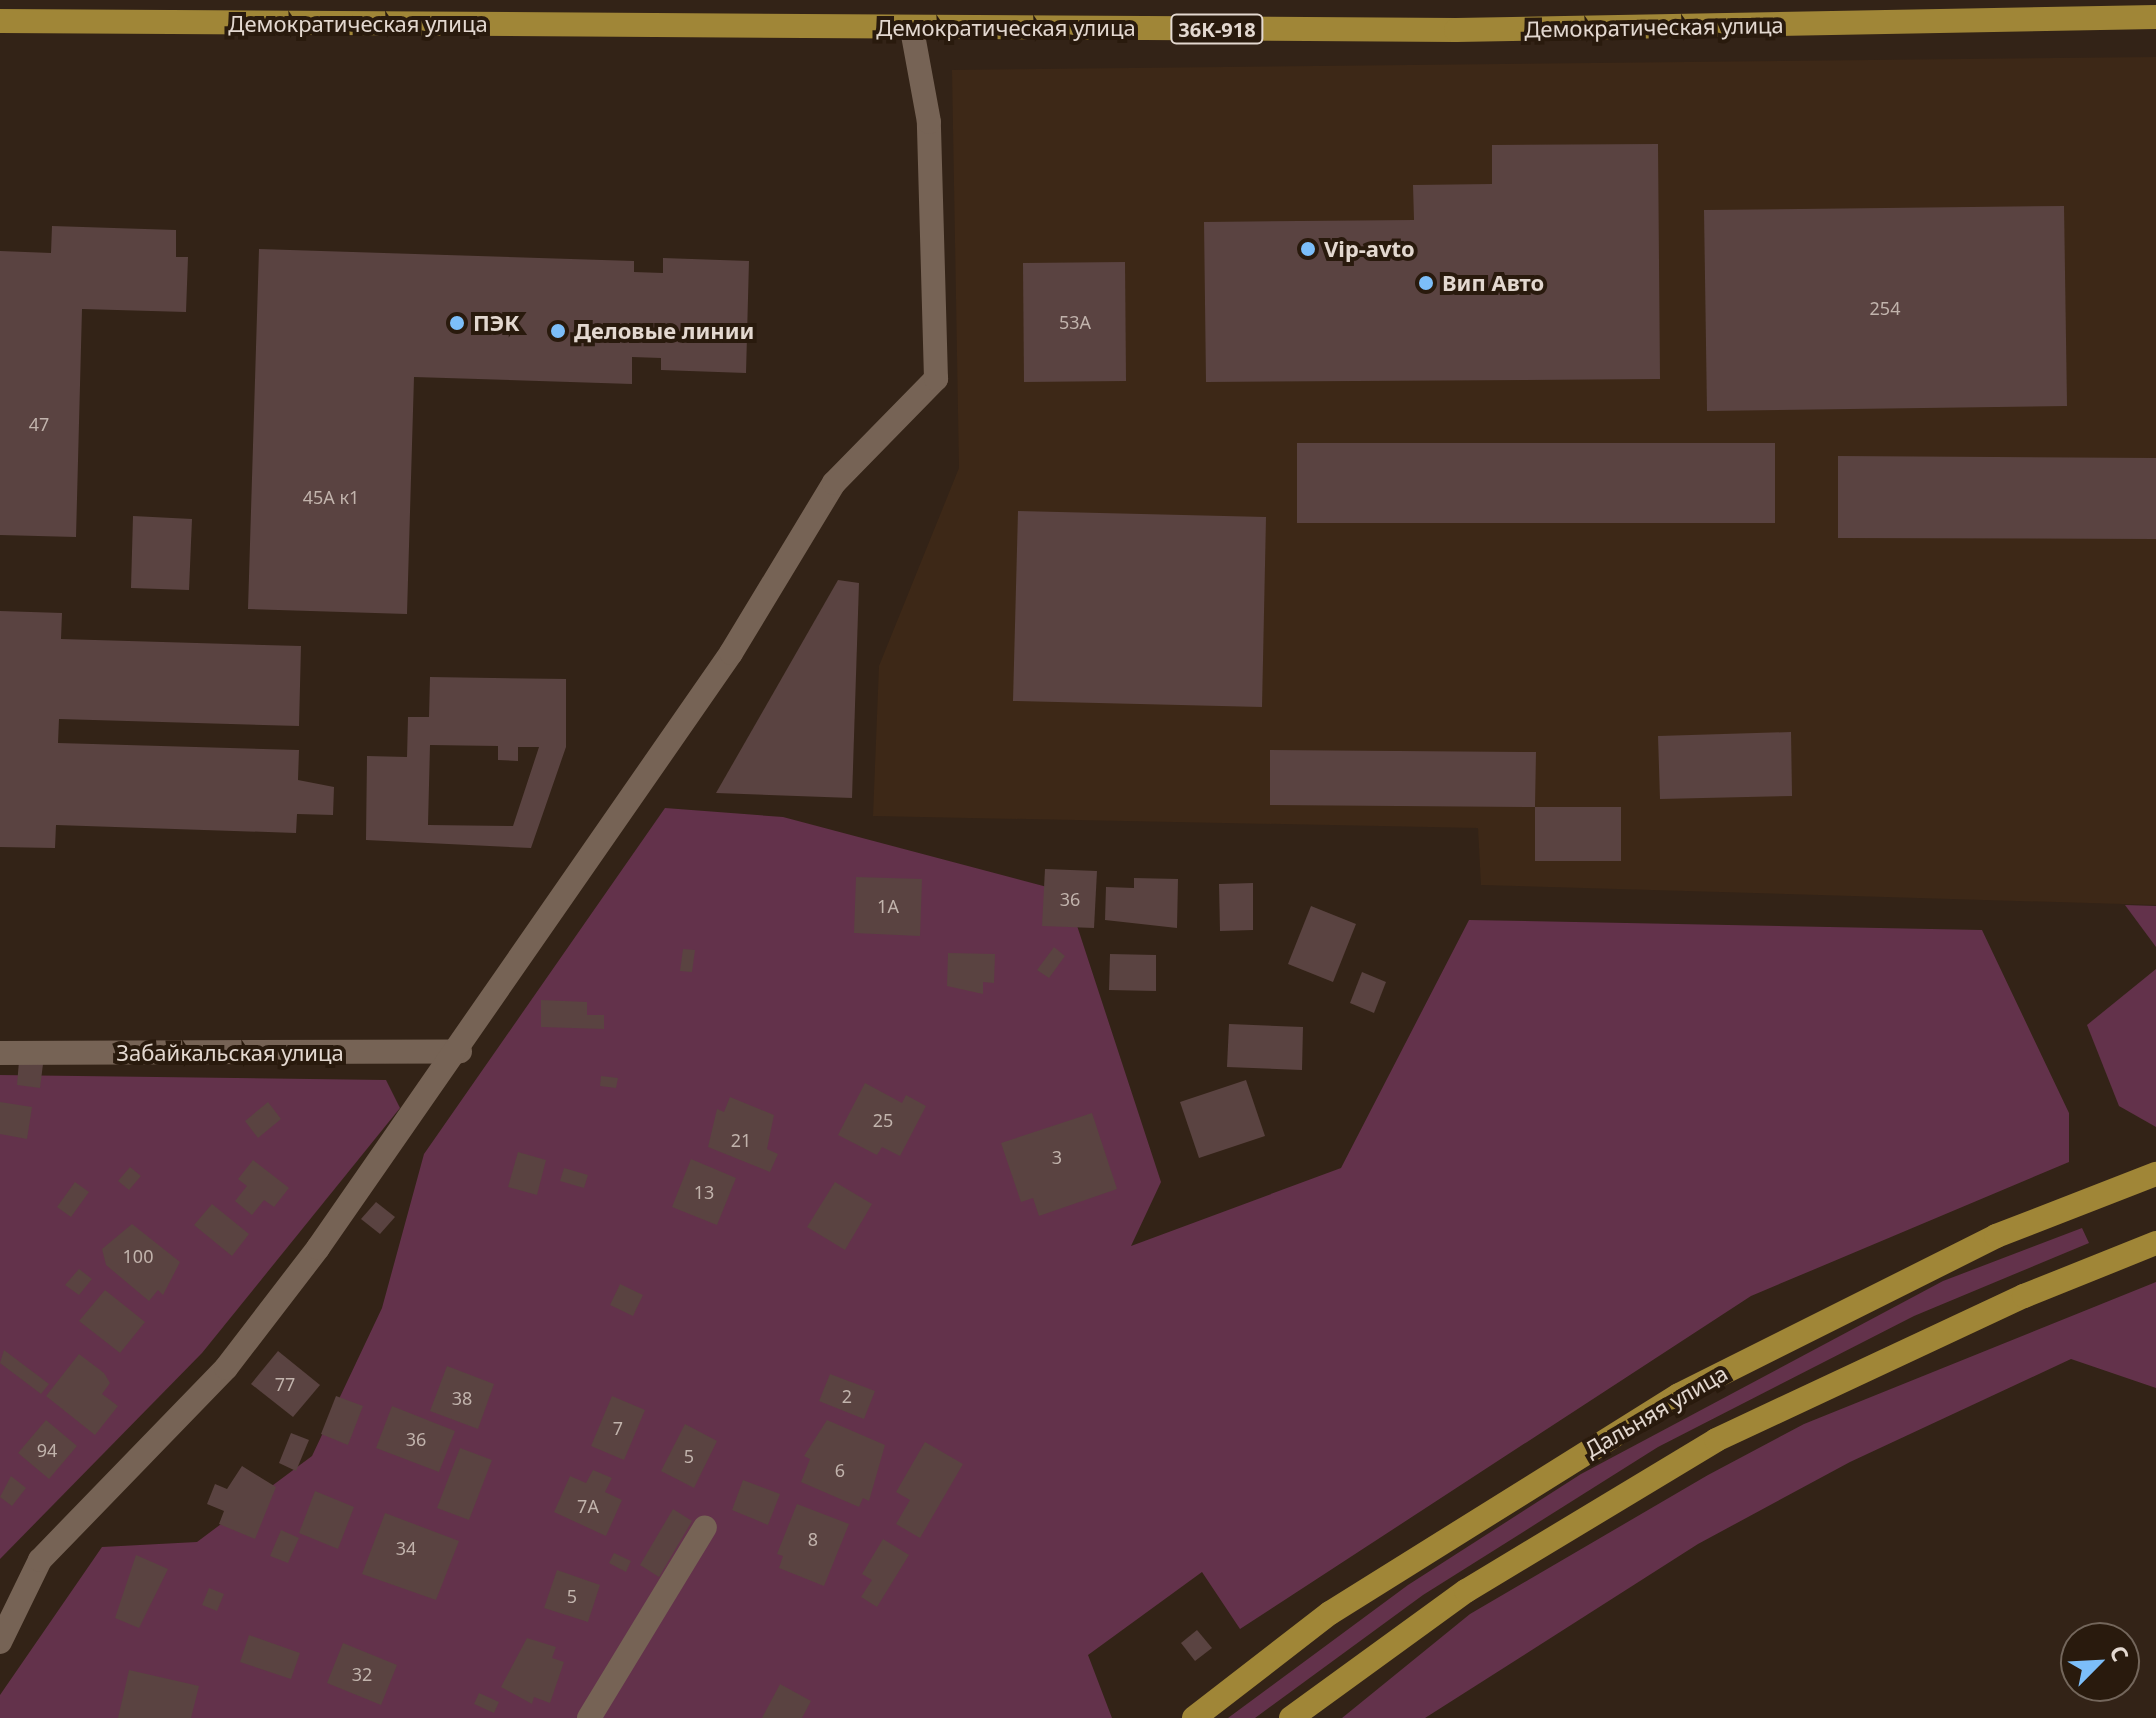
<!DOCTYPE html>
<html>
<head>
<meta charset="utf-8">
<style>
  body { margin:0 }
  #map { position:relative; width:2156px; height:1718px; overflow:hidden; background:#332317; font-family:"Noto Sans",sans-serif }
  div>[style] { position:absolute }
  .built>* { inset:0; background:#3d2817 }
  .green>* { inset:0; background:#63324b }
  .building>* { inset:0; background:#5a4341 }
  .minor>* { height:24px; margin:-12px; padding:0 12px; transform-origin:12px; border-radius:12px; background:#766355 }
  .major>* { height:24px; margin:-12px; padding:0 12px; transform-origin:12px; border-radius:12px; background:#a08637 }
  .dots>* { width:22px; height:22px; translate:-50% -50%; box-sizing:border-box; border:4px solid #291a0d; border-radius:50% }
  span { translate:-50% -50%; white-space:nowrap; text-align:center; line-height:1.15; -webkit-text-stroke:8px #291a0d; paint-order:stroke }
  .number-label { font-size:18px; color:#c1b3ac }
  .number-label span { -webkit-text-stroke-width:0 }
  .shield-label span { padding:2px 6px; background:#291a0d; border:2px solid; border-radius:6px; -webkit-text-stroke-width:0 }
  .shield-label { font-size:20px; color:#e3d8d0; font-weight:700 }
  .street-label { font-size:22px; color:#e3d8d0 }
  .poi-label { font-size:22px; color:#e3d8d0; font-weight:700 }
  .left { translate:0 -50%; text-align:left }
  .north { position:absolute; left:2060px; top:1622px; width:80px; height:80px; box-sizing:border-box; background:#291a0d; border:2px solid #73665b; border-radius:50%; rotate:66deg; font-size:22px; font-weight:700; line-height:32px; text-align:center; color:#e3d8d0 }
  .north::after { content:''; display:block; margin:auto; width:28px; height:36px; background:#7cbef9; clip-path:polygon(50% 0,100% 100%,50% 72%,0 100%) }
</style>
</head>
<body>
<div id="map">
  <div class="built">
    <i style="clip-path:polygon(2156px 57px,2156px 905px,1481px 885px,1478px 828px,873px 816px,879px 666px,959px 468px,952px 70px)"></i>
  </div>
  <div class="green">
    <i style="clip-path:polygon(665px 808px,783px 817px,1066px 892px,1161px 1182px,1131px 1246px,1341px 1168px,1469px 920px,1982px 930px,2069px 1113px,2069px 1162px,1751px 1296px,1240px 1629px,1202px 1572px,1088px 1655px,1112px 1718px,0 1718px,0 1695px,102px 1547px,197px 1542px,312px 1456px,382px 1308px,424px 1154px)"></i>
    <i style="clip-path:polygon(2125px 905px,2156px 906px,2156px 947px)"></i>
    <i style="clip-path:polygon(2156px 969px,2156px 1127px,2119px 1106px,2087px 1025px)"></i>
    <i style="clip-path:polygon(0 1075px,386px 1080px,400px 1108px,202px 1353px,0 1559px)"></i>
    <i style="clip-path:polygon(2082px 1228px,2089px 1243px,1914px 1316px,1658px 1447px,1423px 1595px,1255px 1718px,1228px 1718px,1408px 1585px,1581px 1474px,1943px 1281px)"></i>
    <i style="clip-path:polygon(2156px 1282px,2156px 1388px,2071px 1359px,1850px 1462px,1698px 1544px,1425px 1718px,1342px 1718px,1470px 1614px,1708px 1475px,1804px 1424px)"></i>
  </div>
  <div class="building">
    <i style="clip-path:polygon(1658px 144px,1660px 379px,1206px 382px,1204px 222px,1414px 220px,1413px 185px,1492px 184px,1492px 145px)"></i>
    <i style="clip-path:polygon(2064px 206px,2067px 406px,1707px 411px,1704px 210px)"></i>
    <i style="clip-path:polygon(52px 226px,176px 230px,176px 257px,188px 257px,186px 312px,82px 309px,76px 537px,0 535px,0 251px,51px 253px)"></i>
    <i style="clip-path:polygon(259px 249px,634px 261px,634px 272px,663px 273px,663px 258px,749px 261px,746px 373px,661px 370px,661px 358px,632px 357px,632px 384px,414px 377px,407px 614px,248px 609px)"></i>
    <i style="clip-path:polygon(1125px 262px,1126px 381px,1024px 382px,1023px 263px)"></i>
    <i style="clip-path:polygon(1297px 443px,1775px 443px,1775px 523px,1297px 523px)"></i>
    <i style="clip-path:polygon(1838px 456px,2156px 458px,2156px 539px,1838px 538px)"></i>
    <i style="clip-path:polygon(1018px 511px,1266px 517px,1262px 707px,1013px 701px)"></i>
    <i style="clip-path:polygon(133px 516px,192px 519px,189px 590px,131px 588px)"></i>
    <i style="clip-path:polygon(838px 580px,859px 583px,852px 798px,716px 793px)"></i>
    <i style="clip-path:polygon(0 611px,62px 613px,61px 639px,301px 646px,299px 726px,59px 719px,58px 743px,299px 750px,298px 780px,334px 787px,333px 815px,297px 814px,296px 833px,56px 825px,55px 848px,0 847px)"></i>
    <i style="clip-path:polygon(evenodd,430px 677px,566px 679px,566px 747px,531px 848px,366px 840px,367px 756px,407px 757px,408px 717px,429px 717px,430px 677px,430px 745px,498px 746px,498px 760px,518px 761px,518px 747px,539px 747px,513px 826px,428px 825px,430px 745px)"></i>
    <i style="clip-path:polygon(1791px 732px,1792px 796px,1660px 799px,1658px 736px)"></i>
    <i style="clip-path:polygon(1270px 750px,1536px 752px,1535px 807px,1621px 807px,1621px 861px,1535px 861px,1535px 807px,1270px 805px)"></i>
    <i style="clip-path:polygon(1045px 869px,1097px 871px,1094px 928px,1042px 926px)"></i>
    <i style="clip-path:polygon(856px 877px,922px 879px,920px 936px,854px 933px)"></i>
    <i style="clip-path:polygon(1134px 878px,1178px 879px,1177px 928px,1105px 920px,1106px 887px,1134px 888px)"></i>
    <i style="clip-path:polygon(1253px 883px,1253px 930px,1220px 931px,1219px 884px)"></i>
    <i style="clip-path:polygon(1311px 906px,1356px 924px,1333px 982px,1288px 964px)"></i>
    <i style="clip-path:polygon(1054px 947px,1065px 956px,1049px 978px,1037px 970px)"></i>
    <i style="clip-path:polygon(683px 949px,695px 950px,692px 972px,680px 971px)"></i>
    <i style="clip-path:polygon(948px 953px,995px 954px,994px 983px,983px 982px,983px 994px,947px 986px)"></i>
    <i style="clip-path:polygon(1110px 954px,1156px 955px,1156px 991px,1109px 990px)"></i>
    <i style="clip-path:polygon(1362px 972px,1386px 982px,1374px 1013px,1350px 1003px)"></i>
    <i style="clip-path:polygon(541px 1000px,587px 1002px,587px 1015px,604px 1015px,604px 1029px,541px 1027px)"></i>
    <i style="clip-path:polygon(1229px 1024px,1303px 1027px,1302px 1070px,1227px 1067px)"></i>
    <i style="clip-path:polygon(19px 1061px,43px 1064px,40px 1088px,17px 1085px)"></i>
    <i style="clip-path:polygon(601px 1076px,618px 1078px,616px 1088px,600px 1086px)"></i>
    <i style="clip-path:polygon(1246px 1080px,1265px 1136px,1199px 1158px,1180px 1102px)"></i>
    <i style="clip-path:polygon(865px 1083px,902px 1103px,906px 1095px,926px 1106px,900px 1156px,882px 1147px,877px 1155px,838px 1135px)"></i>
    <i style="clip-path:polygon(730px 1097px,774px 1115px,767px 1149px,778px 1154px,770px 1172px,708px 1147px,717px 1109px,724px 1112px)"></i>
    <i style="clip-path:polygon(0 1102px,32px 1107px,27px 1139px,0 1134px)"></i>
    <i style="clip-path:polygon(268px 1102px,281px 1119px,258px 1138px,245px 1121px)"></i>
    <i style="clip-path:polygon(1092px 1113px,1117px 1189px,1039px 1216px,1033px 1198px,1021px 1202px,1001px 1143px)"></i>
    <i style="clip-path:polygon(518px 1152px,546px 1160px,537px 1195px,508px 1187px)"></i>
    <i style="clip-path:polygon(691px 1159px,736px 1178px,717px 1225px,672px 1207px)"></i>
    <i style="clip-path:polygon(253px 1160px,289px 1188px,274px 1207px,264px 1200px,252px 1215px,235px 1201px,247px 1186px,238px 1179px)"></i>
    <i style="clip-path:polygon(130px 1167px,141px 1176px,129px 1190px,118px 1181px)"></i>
    <i style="clip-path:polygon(564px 1168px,588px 1175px,584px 1188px,560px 1181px)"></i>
    <i style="clip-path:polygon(75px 1182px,89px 1192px,71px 1217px,57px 1207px)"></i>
    <i style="clip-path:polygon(835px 1182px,872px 1204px,845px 1250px,807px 1227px)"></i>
    <i style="clip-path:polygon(376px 1202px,395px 1217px,380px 1234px,361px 1219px)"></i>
    <i style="clip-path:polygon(212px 1204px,249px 1234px,232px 1256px,194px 1225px)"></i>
    <i style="clip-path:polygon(132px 1224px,180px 1262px,163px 1295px,158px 1290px,149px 1301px,106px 1265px,102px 1249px)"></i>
    <i style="clip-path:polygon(79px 1269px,92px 1279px,79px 1295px,65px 1285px)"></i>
    <i style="clip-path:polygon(620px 1284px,643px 1295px,633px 1316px,610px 1305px)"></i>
    <i style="clip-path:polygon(105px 1290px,145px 1322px,120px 1353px,79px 1321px)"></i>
    <i style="clip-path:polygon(4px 1350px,49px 1384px,41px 1394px,0 1363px)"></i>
    <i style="clip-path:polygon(278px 1351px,320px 1385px,293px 1417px,251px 1384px)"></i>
    <i style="clip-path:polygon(79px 1354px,104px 1373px,110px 1383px,102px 1394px,118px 1406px,95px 1435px,46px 1396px)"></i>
    <i style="clip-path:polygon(447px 1366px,494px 1384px,478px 1429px,430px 1411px)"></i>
    <i style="clip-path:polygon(830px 1374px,875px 1391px,864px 1419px,819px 1401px)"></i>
    <i style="clip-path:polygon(336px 1396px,363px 1406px,348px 1445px,321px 1434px)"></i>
    <i style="clip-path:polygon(612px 1396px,645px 1410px,624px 1460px,591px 1446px)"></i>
    <i style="clip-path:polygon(392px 1406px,455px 1431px,439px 1472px,376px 1448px)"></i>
    <i style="clip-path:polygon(46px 1420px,77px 1446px,49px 1479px,18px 1453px)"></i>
    <i style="clip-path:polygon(827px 1420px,885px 1445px,869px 1501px,863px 1498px,859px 1507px,801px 1482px,810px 1459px,804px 1456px)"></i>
    <i style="clip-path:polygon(685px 1424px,717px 1441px,694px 1488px,661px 1471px)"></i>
    <i style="clip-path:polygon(291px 1433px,309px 1440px,296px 1471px,279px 1463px)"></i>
    <i style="clip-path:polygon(925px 1442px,963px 1464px,920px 1538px,896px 1524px,910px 1500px,896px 1492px)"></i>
    <i style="clip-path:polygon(460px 1448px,492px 1460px,469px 1520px,437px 1508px)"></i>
    <i style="clip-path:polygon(242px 1466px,276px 1487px,255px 1539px,219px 1524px,224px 1511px,207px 1504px,215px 1484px,227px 1489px)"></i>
    <i style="clip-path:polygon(593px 1470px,612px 1478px,605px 1492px,622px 1500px,606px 1536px,554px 1512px,570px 1476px,586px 1483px)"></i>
    <i style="clip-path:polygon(11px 1476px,26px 1488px,12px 1506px,0 1497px)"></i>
    <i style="clip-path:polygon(743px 1480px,780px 1494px,768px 1525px,732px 1510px)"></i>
    <i style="clip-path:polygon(315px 1491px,354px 1507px,338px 1549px,299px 1533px)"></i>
    <i style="clip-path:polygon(797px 1504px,849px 1524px,824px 1586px,779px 1568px,783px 1556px,777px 1554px)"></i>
    <i style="clip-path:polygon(673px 1509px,692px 1521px,659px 1577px,640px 1565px)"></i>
    <i style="clip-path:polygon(385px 1513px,459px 1541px,436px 1600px,362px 1574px)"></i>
    <i style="clip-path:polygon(281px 1530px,299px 1538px,288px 1563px,270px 1556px)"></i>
    <i style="clip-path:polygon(883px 1539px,909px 1555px,877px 1607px,861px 1597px,872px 1580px,862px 1574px)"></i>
    <i style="clip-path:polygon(614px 1553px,631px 1561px,626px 1572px,609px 1563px)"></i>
    <i style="clip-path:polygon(136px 1555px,168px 1569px,139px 1628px,115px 1618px)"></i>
    <i style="clip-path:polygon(557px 1570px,600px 1585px,588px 1622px,544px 1608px)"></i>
    <i style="clip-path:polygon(209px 1588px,224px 1594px,217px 1611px,202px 1605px)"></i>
    <i style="clip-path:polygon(1197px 1630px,1212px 1648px,1195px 1661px,1181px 1643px)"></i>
    <i style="clip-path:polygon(249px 1635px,300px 1653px,291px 1679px,240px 1662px)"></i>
    <i style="clip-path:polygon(527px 1638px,556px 1647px,552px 1658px,564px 1662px,550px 1703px,534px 1697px,532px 1704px,501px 1687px)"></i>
    <i style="clip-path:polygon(343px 1643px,397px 1665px,381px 1705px,327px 1683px)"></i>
    <i style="clip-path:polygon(129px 1670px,199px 1686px,191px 1718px,118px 1718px)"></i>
    <i style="clip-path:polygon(780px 1684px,811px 1701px,802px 1718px,762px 1718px)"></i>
    <i style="clip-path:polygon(479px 1693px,499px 1702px,494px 1713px,474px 1704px)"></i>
  </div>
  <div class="minor">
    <i style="left:0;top:1053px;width:460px;rotate:-0.2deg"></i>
    <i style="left:0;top:1642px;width:91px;rotate:-64deg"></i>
    <i style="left:40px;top:1560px;width:267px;rotate:-45.9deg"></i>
    <i style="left:226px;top:1368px;width:151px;rotate:-52.5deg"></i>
    <i style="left:318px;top:1248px;width:724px;rotate:-55.23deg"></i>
    <i style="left:731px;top:653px;width:199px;rotate:-58.8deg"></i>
    <i style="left:834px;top:483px;width:146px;rotate:-45.6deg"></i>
    <i style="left:936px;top:379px;width:257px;rotate:-91.6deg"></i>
    <i style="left:929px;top:122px;width:95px;rotate:-100.4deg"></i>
    <i style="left:589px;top:1718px;width:223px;rotate:-58.7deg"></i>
  </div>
  <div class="major">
    <i style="left:0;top:21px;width:1456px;rotate:0.35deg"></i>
    <i style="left:1456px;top:30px;width:700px;rotate:-1.06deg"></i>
    <i style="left:1194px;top:1718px;width:172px;rotate:-37.7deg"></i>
    <i style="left:1330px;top:1613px;width:411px;rotate:-32deg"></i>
    <i style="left:1679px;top:1395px;width:355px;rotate:-26.6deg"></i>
    <i style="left:1996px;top:1236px;width:172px;rotate:-21.2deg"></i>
    <i style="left:1291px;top:1718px;width:216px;rotate:-36deg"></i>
    <i style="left:1466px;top:1591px;width:292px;rotate:-31.1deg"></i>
    <i style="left:1716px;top:1440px;width:340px;rotate:-25.1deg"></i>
    <i style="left:2024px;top:1296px;width:142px;rotate:-21.9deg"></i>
  </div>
  <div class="dots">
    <i style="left:1308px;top:249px;background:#7cbef9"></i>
    <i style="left:1426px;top:283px;background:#7cbef9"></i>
    <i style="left:457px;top:323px;background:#7cbef9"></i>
    <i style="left:558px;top:331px;background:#7cbef9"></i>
  </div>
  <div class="number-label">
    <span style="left:1885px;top:308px">254</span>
    <span style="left:1075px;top:322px">53А</span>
    <span style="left:39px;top:424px">47</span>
    <span style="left:331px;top:497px">45А к1</span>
    <span style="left:1070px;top:899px">36</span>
    <span style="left:888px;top:906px">1А</span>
    <span style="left:883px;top:1120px">25</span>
    <span style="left:741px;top:1140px">21</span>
    <span style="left:1057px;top:1157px">3</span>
    <span style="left:704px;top:1192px">13</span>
    <span style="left:138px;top:1256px">100</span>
    <span style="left:285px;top:1384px">77</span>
    <span style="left:847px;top:1396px">2</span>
    <span style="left:462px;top:1398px">38</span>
    <span style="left:618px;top:1428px">7</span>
    <span style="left:416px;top:1439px">36</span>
    <span style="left:47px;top:1450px">94</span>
    <span style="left:689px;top:1456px">5</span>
    <span style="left:840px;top:1470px">6</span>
    <span style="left:588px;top:1506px">7А</span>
    <span style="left:813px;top:1539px">8</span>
    <span style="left:406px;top:1548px">34</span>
    <span style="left:572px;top:1596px">5</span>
    <span style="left:362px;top:1674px">32</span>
  </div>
  <div class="shield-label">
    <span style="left:1217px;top:29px">36К-918</span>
  </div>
  <div class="street-label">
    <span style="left:358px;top:24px">Демократическая улица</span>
    <span style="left:1654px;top:27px;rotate:-1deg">Демократическая улица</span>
    <span style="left:1006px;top:28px">Демократическая улица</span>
    <span style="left:230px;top:1053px">Забайкальская улица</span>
    <span style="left:1656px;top:1411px;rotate:-30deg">Дальняя улица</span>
  </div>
  <div class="poi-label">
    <span class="left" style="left:1324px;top:249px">Vip-avto</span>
    <span class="left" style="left:1442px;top:283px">Вип Авто</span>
    <span class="left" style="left:473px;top:323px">ПЭК</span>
    <span class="left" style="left:574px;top:331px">Деловые линии</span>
  </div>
  <div class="north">С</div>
</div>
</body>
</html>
